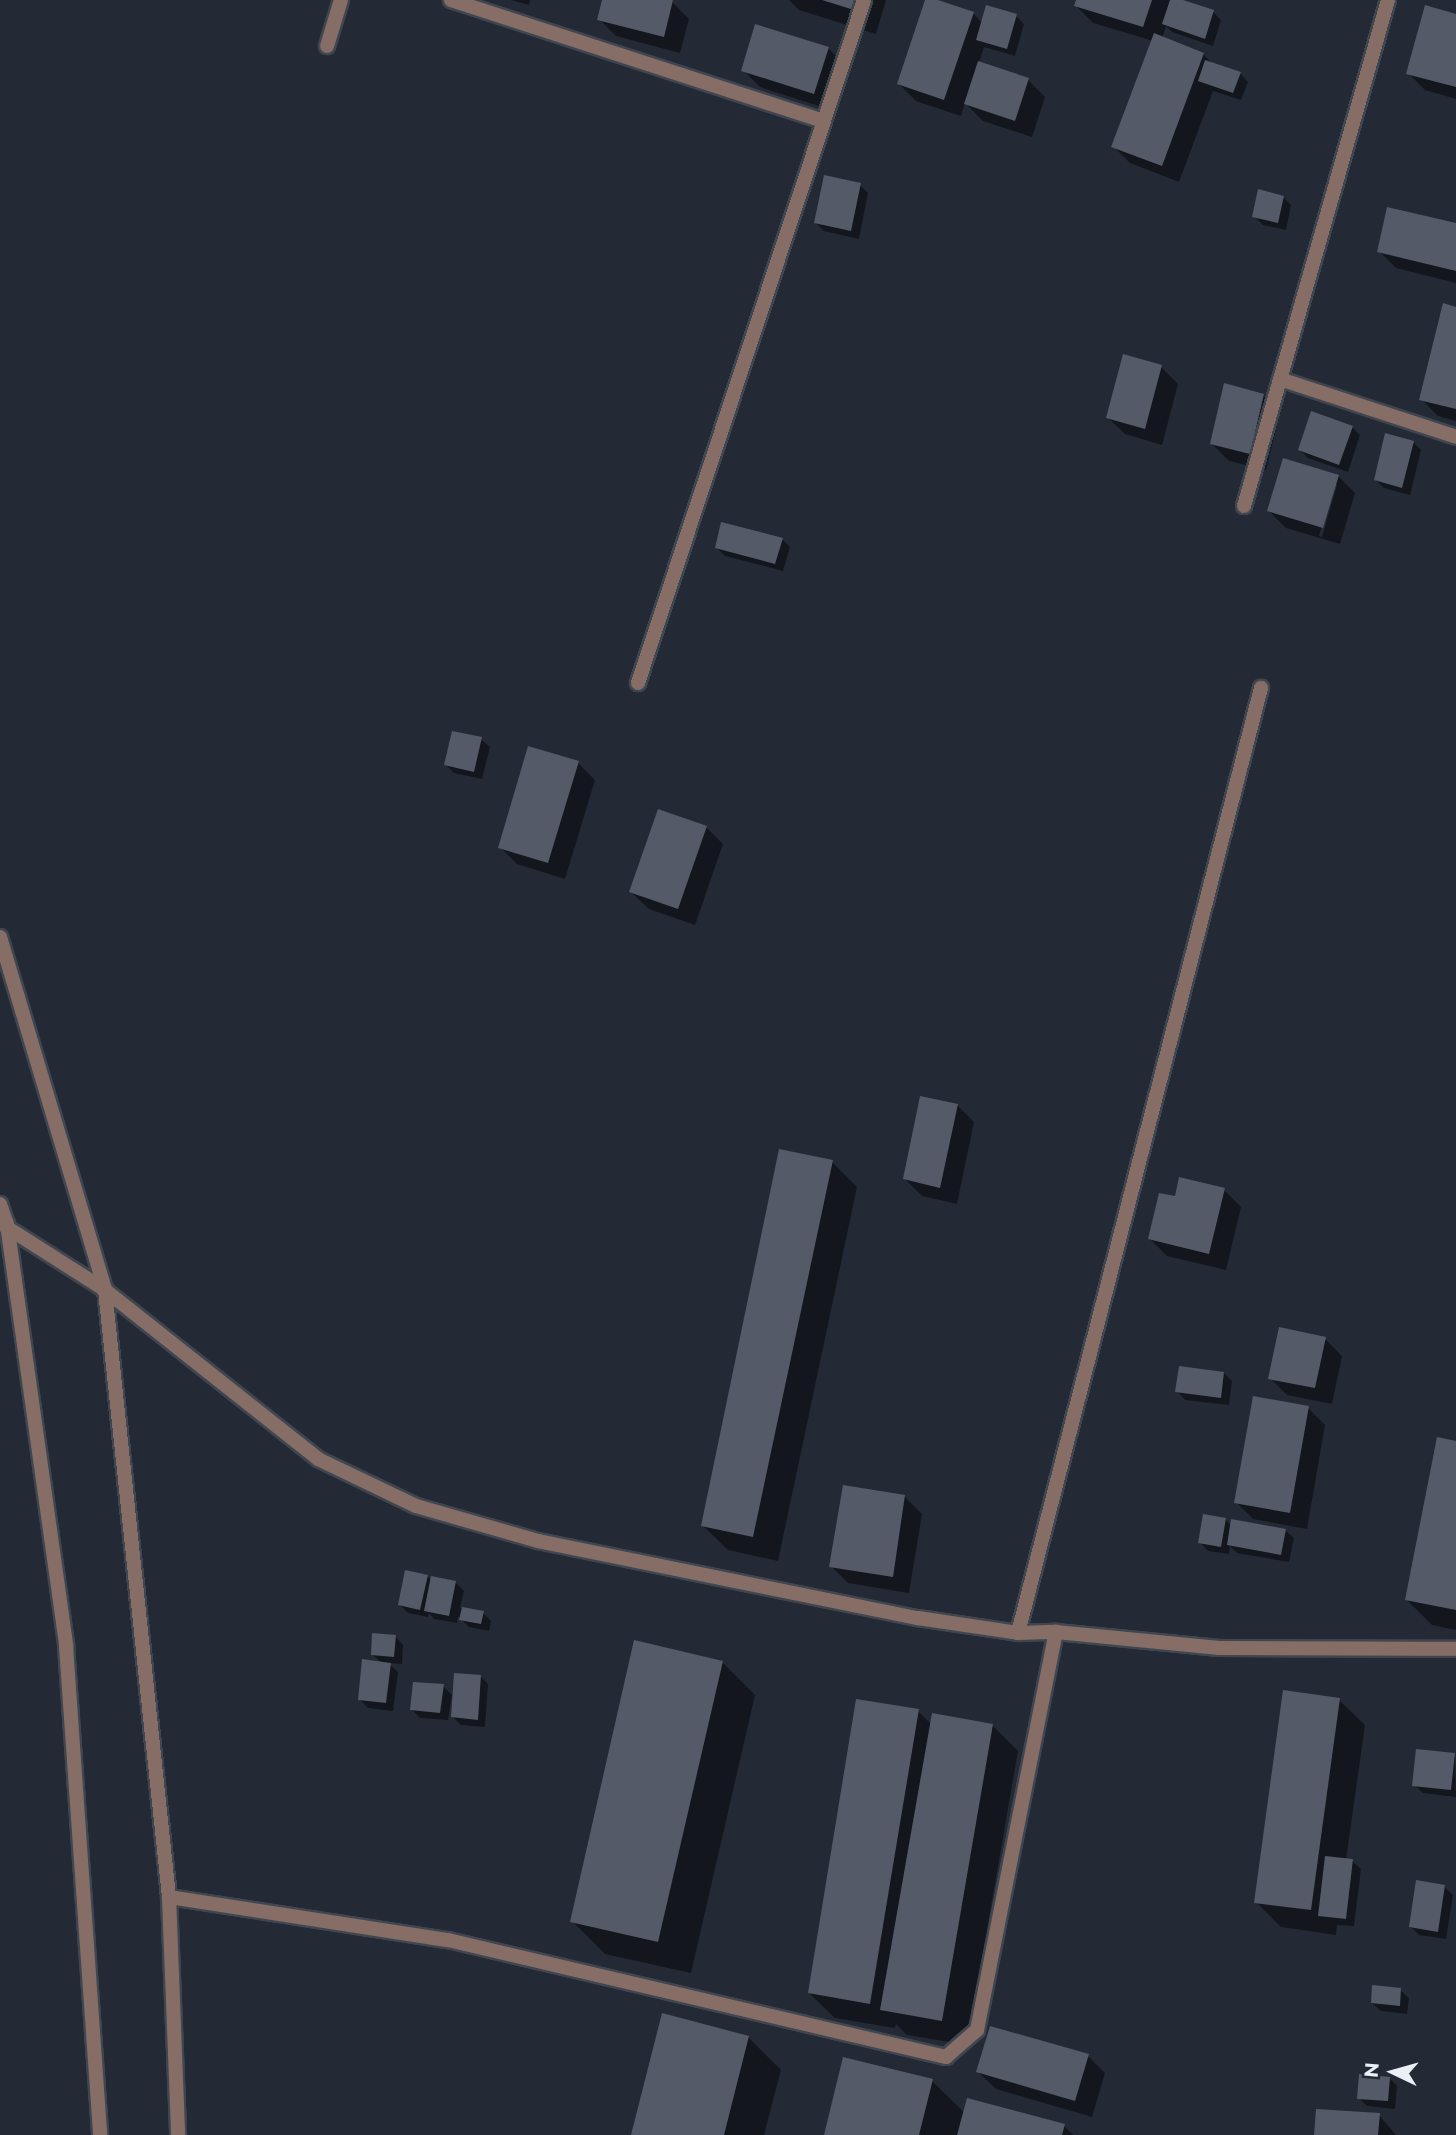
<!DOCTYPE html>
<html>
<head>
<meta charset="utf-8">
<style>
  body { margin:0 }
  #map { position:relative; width:1456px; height:2135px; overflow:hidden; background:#242a35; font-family:Montserrat,sans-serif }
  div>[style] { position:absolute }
  .shadow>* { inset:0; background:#0007 }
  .building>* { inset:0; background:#545a67 }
  .roads { filter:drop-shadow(2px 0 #404650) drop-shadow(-2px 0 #404650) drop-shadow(0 2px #404650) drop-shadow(0 -2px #404650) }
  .service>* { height:14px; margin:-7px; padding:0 7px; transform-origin:7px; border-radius:7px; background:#866e67 }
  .minor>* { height:14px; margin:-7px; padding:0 7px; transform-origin:7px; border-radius:7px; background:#866e67 }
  span { translate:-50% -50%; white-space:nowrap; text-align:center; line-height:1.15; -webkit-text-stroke:5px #242a35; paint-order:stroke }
  .north { position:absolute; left:1358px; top:2037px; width:70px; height:70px; -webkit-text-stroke:5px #242a35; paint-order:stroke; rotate:275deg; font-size:19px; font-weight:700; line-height:28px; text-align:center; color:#ebeff6 }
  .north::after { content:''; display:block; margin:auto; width:24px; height:32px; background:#ebeff6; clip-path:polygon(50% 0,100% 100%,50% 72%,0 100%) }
</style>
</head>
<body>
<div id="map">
  <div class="shadow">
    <i style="clip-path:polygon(511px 0,530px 0,529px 5px)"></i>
    <i style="clip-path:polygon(604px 0,672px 2px,689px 19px,680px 53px,616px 36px,599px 19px)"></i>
    <i style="clip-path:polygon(789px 0,886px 0,876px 34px,799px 10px)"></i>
    <i style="clip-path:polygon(927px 0,973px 13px,982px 23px,1016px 16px,1024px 24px,1015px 56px,984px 47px,979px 63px,1028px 80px,1045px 97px,1032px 137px,983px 121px,965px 103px,961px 116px,916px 101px,899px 84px)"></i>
    <i style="clip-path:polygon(1078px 0,1177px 0,1213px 12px,1221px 20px,1213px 46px,1172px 32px,1166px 26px,1162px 38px,1203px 54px,1213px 64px,1240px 73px,1248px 82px,1241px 100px,1213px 91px,1179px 182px,1130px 163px,1113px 146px,1153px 41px,1093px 23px,1076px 6px)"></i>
    <i style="clip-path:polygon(1456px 15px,1456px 99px,1425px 90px,1408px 73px)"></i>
    <i style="clip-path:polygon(828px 48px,845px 65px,831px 110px,760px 87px,743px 70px)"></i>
    <i style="clip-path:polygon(860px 185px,868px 193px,859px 239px,824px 231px,816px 223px)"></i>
    <i style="clip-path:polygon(1283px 197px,1291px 205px,1286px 230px,1263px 225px,1254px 216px)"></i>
    <i style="clip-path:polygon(1456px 225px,1456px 283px,1396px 268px,1379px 251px)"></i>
    <i style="clip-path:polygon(1456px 308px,1456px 421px,1438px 416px,1421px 399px)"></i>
    <i style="clip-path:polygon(1161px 367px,1178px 384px,1162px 445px,1125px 434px,1107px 417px)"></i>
    <i style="clip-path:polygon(1263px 395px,1280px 412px,1266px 470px,1229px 461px,1212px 444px)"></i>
    <i style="clip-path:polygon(1352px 427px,1360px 435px,1348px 472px,1308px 458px,1300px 450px)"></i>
    <i style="clip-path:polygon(1413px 442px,1421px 450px,1410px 495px,1384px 488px,1376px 480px)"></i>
    <i style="clip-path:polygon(evenodd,1338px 476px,1355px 493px,1340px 544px,1286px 528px,1269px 511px,1338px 476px,1334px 485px,1337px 485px,1322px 537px,1319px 536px,1334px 485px)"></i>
    <i style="clip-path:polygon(782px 539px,790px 547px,783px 571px,725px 556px,717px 548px)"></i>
    <i style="clip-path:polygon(481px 739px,490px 747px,482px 779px,454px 773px,446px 765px)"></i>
    <i style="clip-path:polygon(578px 763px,595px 780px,565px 879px,517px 864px,500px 847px)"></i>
    <i style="clip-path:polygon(706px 827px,723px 844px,695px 925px,649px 909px,631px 892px)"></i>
    <i style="clip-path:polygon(957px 1105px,974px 1122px,957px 1204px,922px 1196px,905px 1179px)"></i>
    <i style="clip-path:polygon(832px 1162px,857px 1187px,778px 1561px,728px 1550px,702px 1525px)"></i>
    <i style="clip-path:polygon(1224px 1190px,1241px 1207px,1226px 1270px,1167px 1256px,1150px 1239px,1176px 1198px)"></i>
    <i style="clip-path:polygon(1325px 1339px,1342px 1356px,1332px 1404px,1287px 1395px,1270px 1378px)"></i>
    <i style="clip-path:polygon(1224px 1373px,1232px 1381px,1229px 1405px,1185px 1400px,1177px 1391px)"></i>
    <i style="clip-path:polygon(1308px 1408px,1325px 1425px,1307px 1529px,1253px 1519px,1236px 1502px)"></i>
    <i style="clip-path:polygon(1456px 1443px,1456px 1630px,1432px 1625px,1407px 1600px)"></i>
    <i style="clip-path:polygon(905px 1497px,922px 1514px,909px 1593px,848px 1583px,831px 1566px)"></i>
    <i style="clip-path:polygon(1225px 1519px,1232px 1526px,1285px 1530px,1294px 1538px,1289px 1562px,1237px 1553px,1230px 1546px,1229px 1554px,1208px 1551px,1200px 1542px)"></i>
    <i style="clip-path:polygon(427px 1576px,432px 1581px,455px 1582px,464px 1591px,460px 1608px,483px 1613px,491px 1621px,489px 1631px,469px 1627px,458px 1616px,457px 1623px,434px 1619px,429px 1613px,428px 1617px,408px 1613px,400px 1605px)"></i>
    <i style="clip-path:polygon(395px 1636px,403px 1645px,402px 1664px,388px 1663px,398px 1672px,393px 1711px,368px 1708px,360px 1700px,382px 1663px,372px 1654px)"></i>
    <i style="clip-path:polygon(722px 1662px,755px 1695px,691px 1973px,605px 1954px,572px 1921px)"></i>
    <i style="clip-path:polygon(480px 1676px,488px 1684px,485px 1727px,461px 1725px,453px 1717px)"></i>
    <i style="clip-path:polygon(443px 1686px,452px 1695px,448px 1720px,420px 1718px,412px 1710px)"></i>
    <i style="clip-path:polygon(1339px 1700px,1365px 1725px,1346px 1860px,1352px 1861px,1361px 1869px,1354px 1926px,1337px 1925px,1336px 1935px,1281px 1927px,1256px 1902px)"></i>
    <i style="clip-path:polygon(918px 1711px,932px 1725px,993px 1726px,1018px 1751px,967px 2045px,907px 2035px,896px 2024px,895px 2028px,835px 2018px,809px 1993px)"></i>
    <i style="clip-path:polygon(1455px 1755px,1456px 1797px,1423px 1793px,1414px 1785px)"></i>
    <i style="clip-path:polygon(1444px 1887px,1453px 1895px,1446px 1939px,1419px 1935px,1411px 1927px)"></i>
    <i style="clip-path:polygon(1400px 1990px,1409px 1998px,1407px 2014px,1381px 2011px,1372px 2003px)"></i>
    <i style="clip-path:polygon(748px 2037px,781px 2070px,764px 2135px,633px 2135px)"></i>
    <i style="clip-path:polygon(1088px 2056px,1105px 2073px,1092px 2117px,996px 2089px,978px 2072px)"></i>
    <i style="clip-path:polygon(1389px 2078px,1397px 2086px,1395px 2109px,1367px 2106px,1359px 2098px)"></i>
    <i style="clip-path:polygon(932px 2081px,965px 2113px,1064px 2126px,1073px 2135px,826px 2135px)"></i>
    <i style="clip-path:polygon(1379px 2115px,1396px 2135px,1316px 2135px)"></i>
  </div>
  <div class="building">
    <i style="clip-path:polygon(602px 0,673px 0,664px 37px,597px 20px)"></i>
    <i style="clip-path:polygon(822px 0,854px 0,851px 9px)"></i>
    <i style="clip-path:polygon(925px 0,938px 0,974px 12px,944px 100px,897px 84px)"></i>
    <i style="clip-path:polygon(1076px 0,1152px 0,1143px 27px,1074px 6px)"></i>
    <i style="clip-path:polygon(1170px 0,1183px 0,1214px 10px,1205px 39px,1162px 24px)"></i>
    <i style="clip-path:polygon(986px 5px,1017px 14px,1007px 49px,976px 40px)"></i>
    <i style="clip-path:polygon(1425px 5px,1456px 14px,1456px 87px,1406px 74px)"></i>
    <i style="clip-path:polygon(755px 24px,829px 47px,814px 94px,741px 71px)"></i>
    <i style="clip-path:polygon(1154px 33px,1204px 53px,1162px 166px,1111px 147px)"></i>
    <i style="clip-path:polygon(1205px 60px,1241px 72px,1233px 93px,1198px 81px)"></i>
    <i style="clip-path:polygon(978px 61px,1029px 78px,1015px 121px,964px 104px)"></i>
    <i style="clip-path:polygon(824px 175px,861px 183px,851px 231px,814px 223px)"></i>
    <i style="clip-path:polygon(1258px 189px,1284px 196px,1278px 223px,1252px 217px)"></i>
    <i style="clip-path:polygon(1387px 207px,1456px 223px,1456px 271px,1377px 252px)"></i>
    <i style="clip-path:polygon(1443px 303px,1456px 307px,1456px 409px,1419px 400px)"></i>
    <i style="clip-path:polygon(1123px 354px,1162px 365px,1145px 429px,1106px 418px)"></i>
    <i style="clip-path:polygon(1224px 383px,1264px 394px,1250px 454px,1210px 444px)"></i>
    <i style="clip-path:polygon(1311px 411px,1353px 426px,1339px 465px,1298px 450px)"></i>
    <i style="clip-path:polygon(1385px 433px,1414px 441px,1402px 488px,1374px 480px)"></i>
    <i style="clip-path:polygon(1283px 458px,1339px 475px,1323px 528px,1267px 511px)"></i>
    <i style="clip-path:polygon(721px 522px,783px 538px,775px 564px,715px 548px)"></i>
    <i style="clip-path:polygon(452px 731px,482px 737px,474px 772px,444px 765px)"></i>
    <i style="clip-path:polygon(528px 746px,579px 761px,548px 863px,498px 848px)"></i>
    <i style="clip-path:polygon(658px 809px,707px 826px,678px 909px,629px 892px)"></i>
    <i style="clip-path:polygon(920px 1096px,958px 1104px,940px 1188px,903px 1179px)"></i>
    <i style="clip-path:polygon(779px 1149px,833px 1160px,753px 1537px,701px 1526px)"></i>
    <i style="clip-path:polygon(1179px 1177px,1225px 1188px,1209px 1254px,1148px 1239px,1159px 1193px,1175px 1196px)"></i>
    <i style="clip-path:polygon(1279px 1327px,1326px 1337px,1315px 1388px,1268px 1379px)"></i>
    <i style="clip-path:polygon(1179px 1366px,1224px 1372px,1221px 1398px,1175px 1392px)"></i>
    <i style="clip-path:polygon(1253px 1396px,1309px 1406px,1290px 1513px,1234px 1503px)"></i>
    <i style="clip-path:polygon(1437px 1437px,1456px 1441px,1456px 1610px,1405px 1600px)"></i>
    <i style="clip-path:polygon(843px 1485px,905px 1495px,893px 1577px,829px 1567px)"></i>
    <i style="clip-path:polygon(1203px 1514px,1226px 1518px,1221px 1547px,1198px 1543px)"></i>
    <i style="clip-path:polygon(1231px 1519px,1286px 1529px,1281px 1555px,1227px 1545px)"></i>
    <i style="clip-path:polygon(405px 1570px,428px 1575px,420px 1610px,398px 1605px)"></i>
    <i style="clip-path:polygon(431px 1576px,456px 1581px,449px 1616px,424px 1611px)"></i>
    <i style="clip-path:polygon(462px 1607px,484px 1611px,481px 1624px,459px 1620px)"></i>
    <i style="clip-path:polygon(372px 1633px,396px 1635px,394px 1657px,371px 1655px)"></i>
    <i style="clip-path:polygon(634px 1640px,723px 1661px,658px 1942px,570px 1922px)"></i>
    <i style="clip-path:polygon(362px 1659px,391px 1663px,386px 1703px,358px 1700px)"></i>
    <i style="clip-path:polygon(454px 1673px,481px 1675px,478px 1720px,451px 1717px)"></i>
    <i style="clip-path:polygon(413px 1682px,444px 1684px,440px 1713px,410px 1710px)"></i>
    <i style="clip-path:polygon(1283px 1690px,1340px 1698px,1311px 1910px,1254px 1903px)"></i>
    <i style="clip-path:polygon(856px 1699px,919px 1709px,870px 2004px,808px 1993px)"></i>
    <i style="clip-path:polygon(932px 1713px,993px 1724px,942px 2021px,880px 2010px)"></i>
    <i style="clip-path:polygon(1416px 1749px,1455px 1753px,1451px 1790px,1412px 1786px)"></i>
    <i style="clip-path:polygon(1325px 1856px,1353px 1859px,1346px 1919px,1318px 1916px)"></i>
    <i style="clip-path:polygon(1416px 1880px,1445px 1885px,1438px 1932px,1409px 1927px)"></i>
    <i style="clip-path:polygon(1372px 1985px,1401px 1988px,1400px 2006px,1371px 2003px)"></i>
    <i style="clip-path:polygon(662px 2013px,749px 2036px,724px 2135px,631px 2135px)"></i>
    <i style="clip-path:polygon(990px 2026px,1089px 2054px,1075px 2101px,976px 2072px)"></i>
    <i style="clip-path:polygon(843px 2057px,933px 2079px,919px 2135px,824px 2135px)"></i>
    <i style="clip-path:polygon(1359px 2074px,1390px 2077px,1388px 2101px,1357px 2099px)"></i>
    <i style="clip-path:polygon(967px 2098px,1065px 2124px,1062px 2135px,957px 2135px)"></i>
    <i style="clip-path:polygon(1316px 2109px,1380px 2113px,1378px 2135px,1314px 2135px)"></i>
  </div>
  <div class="roads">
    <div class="service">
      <i style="left:1018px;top:1633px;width:976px;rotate:-75.58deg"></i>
      <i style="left:169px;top:1897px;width:282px;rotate:8.8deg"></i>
      <i style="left:448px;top:1940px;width:512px;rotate:13.22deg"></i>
      <i style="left:946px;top:2057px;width:41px;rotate:-41.1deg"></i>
      <i style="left:977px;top:2030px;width:406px;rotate:-78.8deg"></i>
    </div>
    <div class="minor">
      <i style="left:451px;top:0;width:391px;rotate:18deg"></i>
      <i style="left:327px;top:46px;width:48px;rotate:-73.1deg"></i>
      <i style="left:1280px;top:379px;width:185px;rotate:18.2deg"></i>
      <i style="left:1244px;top:506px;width:526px;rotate:-74.11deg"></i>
      <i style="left:638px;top:683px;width:719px;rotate:-71.69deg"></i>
      <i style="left:0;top:937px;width:368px;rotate:73.4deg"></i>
      <i style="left:105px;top:1290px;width:610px;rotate:83.98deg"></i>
      <i style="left:169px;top:1897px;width:238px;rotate:87.8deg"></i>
      <i style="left:0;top:1204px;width:21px;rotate:71deg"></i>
      <i style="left:7px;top:1224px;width:426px;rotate:82deg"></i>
      <i style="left:66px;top:1646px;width:490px;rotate:86deg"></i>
      <i style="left:0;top:1223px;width:125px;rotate:32.5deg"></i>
      <i style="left:105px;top:1290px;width:272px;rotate:38.4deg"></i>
      <i style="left:318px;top:1459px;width:109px;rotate:25.6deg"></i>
      <i style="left:416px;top:1506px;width:127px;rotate:16deg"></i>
      <i style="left:538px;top:1541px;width:388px;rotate:11.5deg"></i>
      <i style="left:918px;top:1618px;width:101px;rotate:8.5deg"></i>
      <i style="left:1018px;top:1633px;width:38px;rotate:-2deg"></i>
      <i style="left:1056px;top:1632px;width:164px;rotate:5.6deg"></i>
      <i style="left:1219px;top:1648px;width:237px;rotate:0.2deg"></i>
    </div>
  </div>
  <div class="north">N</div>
</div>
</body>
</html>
